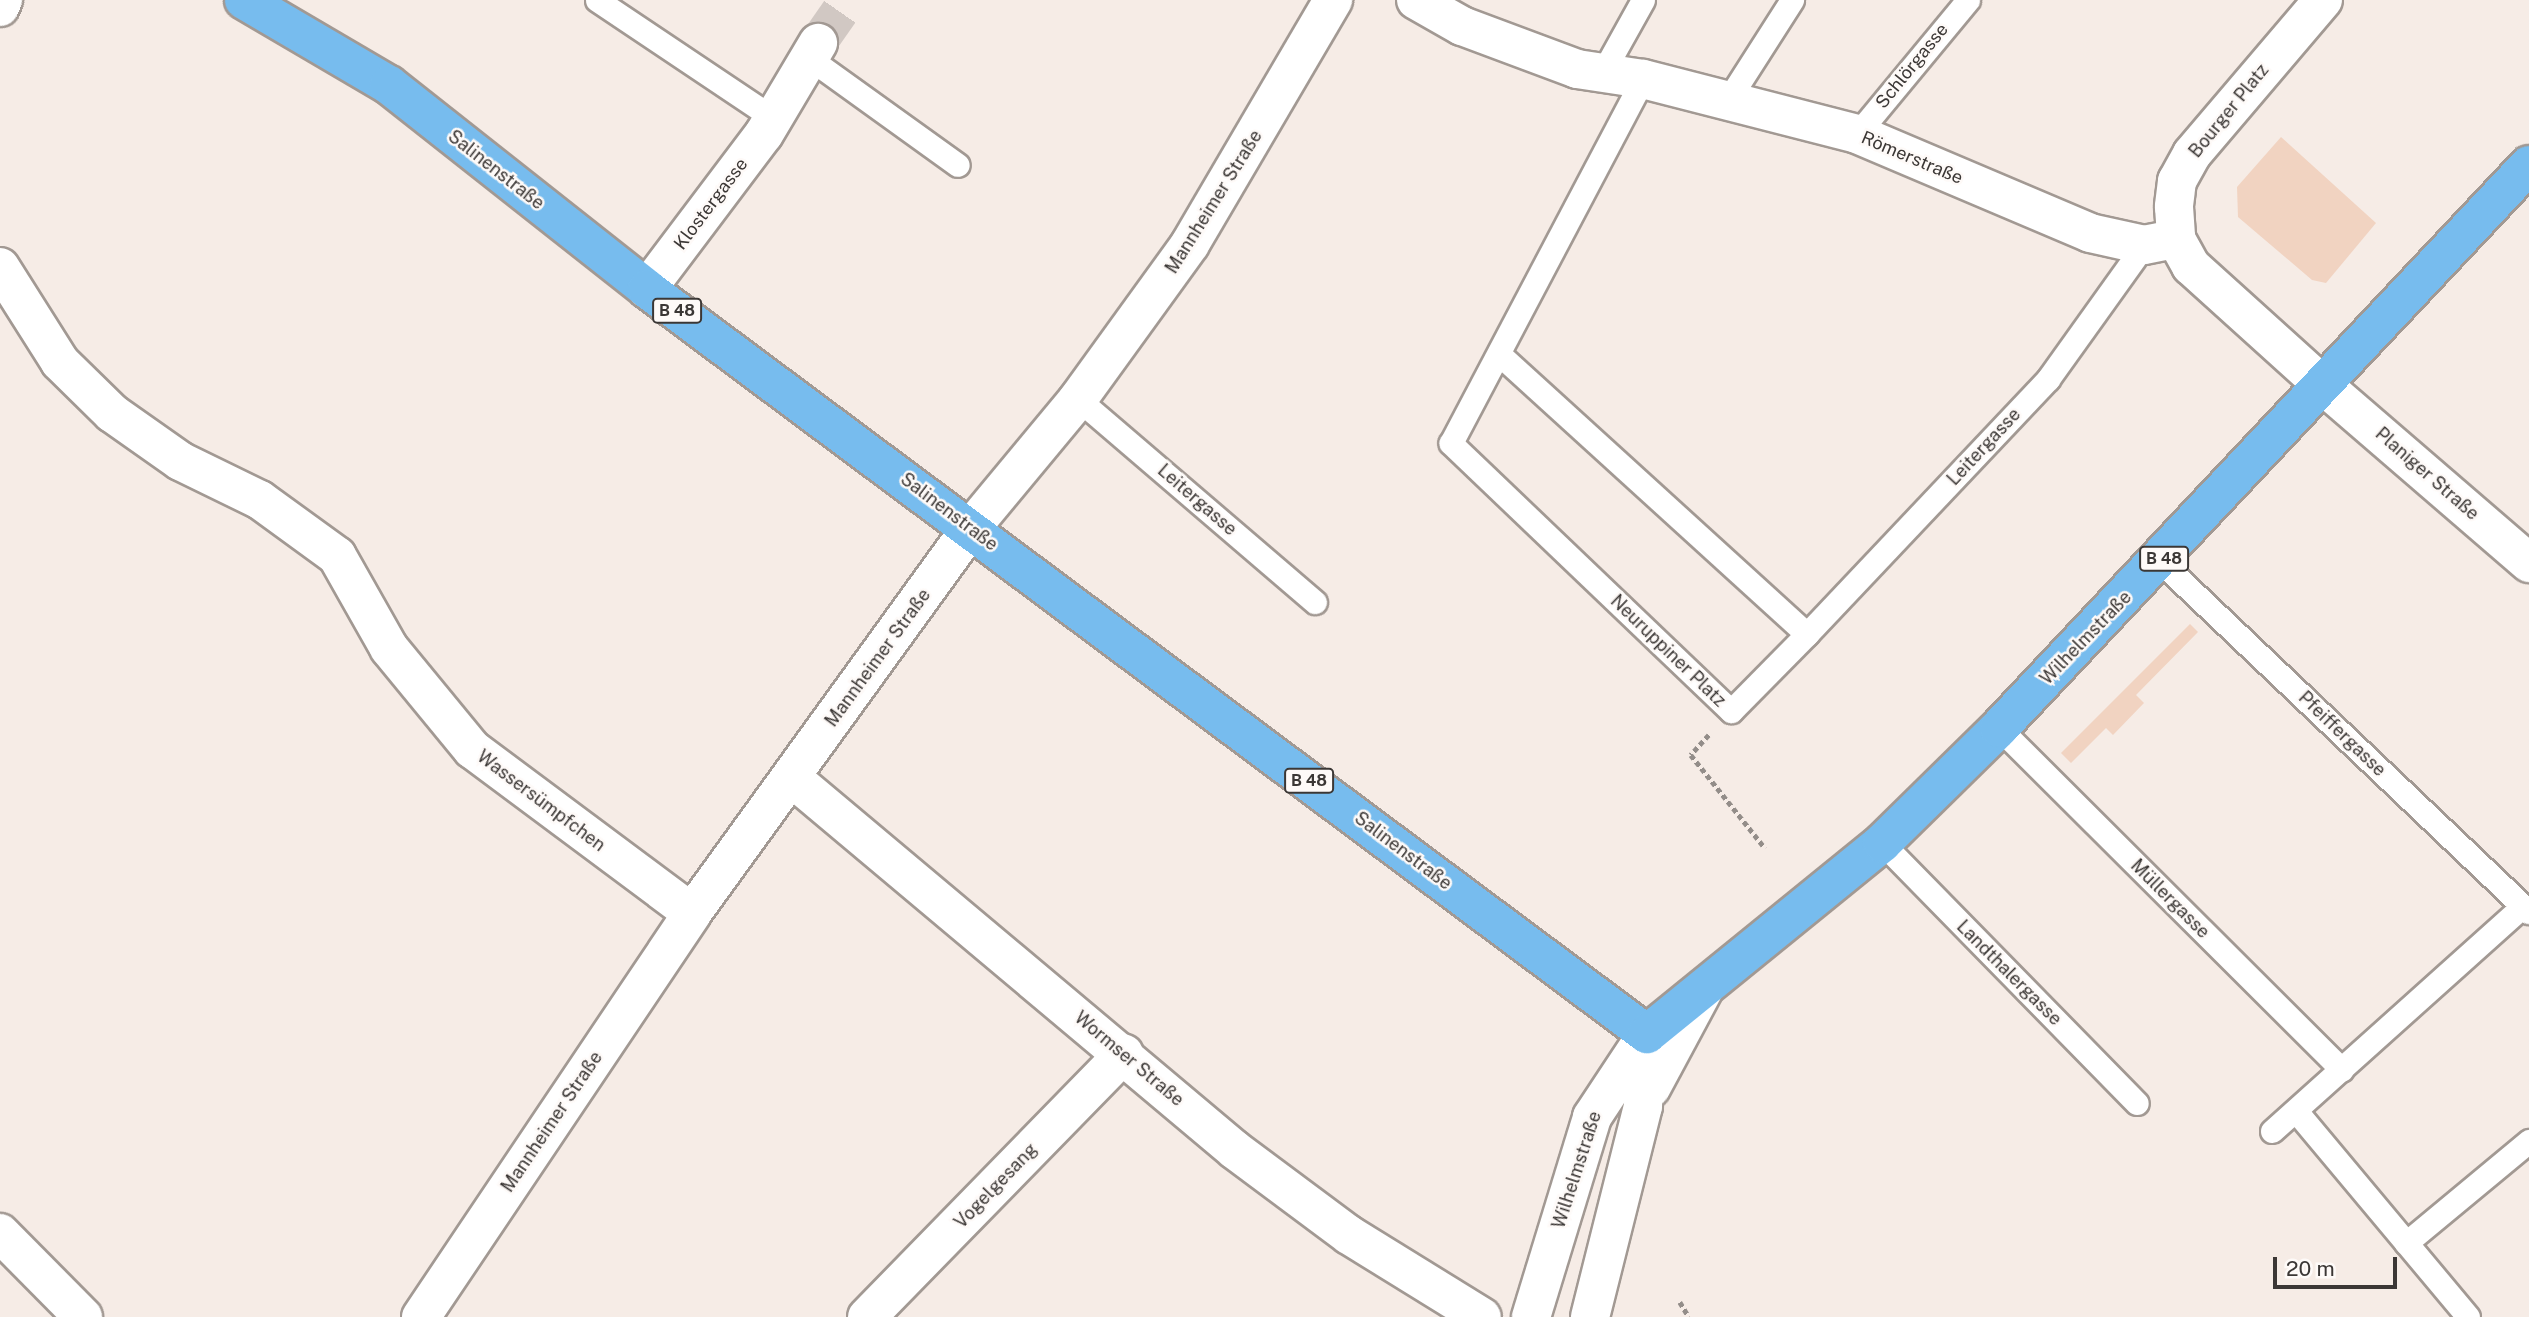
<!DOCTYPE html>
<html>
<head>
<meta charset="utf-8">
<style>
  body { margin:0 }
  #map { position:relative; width:2529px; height:1317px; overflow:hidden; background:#f6ece6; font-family:"Public Sans",sans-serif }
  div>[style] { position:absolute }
  .green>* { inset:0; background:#f1d3c1 }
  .street-tunnel>* { height:38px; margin-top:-19px; transform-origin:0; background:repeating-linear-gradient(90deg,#d1c8c3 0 38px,transparent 0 57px) }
  .path>* { height:4.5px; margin-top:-2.25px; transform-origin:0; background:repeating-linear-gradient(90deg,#938d89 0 5px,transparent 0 8.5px) }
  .roads { filter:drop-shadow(2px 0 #a29993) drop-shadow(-2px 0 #a29993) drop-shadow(0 2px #a29993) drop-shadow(0 -2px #a29993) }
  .lane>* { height:23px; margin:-11.5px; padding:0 11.5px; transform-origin:11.5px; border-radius:11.5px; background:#fff }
  .street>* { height:38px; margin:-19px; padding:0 19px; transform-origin:19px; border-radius:19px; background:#fff }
  .secondary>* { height:38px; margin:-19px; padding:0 19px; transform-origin:19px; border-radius:19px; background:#fff }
  .primary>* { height:38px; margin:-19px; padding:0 19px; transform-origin:19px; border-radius:19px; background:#77bcee }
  span { translate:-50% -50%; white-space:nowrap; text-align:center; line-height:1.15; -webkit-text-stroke:5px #fefaf8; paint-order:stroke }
  .shield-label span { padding:2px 5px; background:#fefaf8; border:2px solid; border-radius:5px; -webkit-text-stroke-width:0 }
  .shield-label { font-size:16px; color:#3b3735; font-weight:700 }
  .street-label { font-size:18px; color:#3b3735 }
  .scale { position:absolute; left:2273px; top:1257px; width:124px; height:32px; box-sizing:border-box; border:4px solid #3b3735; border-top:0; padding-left:9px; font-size:21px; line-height:24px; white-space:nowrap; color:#3b3735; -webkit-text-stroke:5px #fefaf8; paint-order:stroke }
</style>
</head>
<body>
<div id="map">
  <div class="green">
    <i style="clip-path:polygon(2281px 137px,2376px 223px,2326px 283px,2312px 280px,2238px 217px,2237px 187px)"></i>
    <i style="clip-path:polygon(2190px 624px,2198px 632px,2136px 695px,2144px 703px,2113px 735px,2106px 728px,2071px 763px,2061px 753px)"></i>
  </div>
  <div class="street-tunnel">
    <i style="left:818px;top:43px;width:52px;rotate:-55.1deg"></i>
  </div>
  <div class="path">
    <i style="left:1709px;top:735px;width:27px;rotate:132deg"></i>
    <i style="left:1691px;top:755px;width:119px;rotate:51.5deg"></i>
    <i style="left:1680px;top:1302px;width:17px;rotate:59deg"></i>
  </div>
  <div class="roads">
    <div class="lane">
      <i style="left:597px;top:0;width:212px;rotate:33.8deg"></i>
      <i style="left:809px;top:58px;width:183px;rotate:35.7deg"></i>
      <i style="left:1604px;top:70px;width:80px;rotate:-60.9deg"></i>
      <i style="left:1728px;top:100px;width:119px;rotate:-57.4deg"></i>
      <i style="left:1857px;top:134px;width:174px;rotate:-50.4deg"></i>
      <i style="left:1499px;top:354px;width:416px;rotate:42.3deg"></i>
      <i style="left:1807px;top:634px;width:108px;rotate:134.6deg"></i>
      <i style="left:1731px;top:711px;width:388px;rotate:-136.3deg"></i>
      <i style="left:1451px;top:443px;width:412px;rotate:-62.2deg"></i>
      <i style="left:1078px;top:399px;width:312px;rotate:40.6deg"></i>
      <i style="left:2161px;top:562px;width:508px;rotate:43.56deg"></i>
      <i style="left:1807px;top:634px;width:351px;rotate:-46.6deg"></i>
      <i style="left:2048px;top:379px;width:165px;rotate:-54.4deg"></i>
      <i style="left:1999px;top:728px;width:484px;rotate:44.9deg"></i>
      <i style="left:1882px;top:843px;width:364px;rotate:45.6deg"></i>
      <i style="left:2296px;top:1111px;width:268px;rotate:50.1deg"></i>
      <i style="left:2272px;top:1131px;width:337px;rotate:-41.9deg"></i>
      <i style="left:2406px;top:1243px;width:160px;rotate:-39.7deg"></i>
    </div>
    <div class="street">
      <i style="left:1416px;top:0;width:53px;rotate:29.5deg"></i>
      <i style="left:1462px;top:26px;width:123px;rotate:20.5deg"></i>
      <i style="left:1577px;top:69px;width:67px;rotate:8.6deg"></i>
      <i style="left:1643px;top:79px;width:221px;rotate:14.4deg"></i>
      <i style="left:1857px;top:134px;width:253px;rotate:23deg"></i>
      <i style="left:2090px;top:233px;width:55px;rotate:12.5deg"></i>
      <i style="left:2144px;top:245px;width:33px;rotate:-11deg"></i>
      <i style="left:2323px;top:0;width:202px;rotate:130.4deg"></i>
      <i style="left:2192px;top:154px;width:31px;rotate:119deg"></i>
      <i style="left:2177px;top:181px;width:26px;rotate:97deg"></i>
      <i style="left:2174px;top:207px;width:32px;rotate:86deg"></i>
      <i style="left:2176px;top:239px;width:31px;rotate:61deg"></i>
      <i style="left:2191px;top:266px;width:179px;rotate:42.1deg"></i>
      <i style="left:0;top:7px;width:8px;rotate:-67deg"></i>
      <i style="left:0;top:267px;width:112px;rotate:57.7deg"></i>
      <i style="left:60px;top:362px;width:73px;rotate:44.4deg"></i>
      <i style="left:112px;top:413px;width:83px;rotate:35.2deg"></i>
      <i style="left:180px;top:461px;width:89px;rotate:26deg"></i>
      <i style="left:260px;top:500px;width:95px;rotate:36deg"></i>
      <i style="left:337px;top:556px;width:106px;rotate:60.5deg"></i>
      <i style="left:389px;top:648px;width:131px;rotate:50.6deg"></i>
      <i style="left:472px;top:749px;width:274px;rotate:36.7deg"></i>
      <i style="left:647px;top:289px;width:194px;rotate:-53deg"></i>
      <i style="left:764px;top:134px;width:106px;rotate:-59.3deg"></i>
      <i style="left:792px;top:778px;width:578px;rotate:40.02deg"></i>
      <i style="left:1235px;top:1150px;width:142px;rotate:36.7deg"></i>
      <i style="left:1349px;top:1235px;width:156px;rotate:31.7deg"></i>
      <i style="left:0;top:1233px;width:118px;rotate:45.3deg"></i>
      <i style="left:421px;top:1317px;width:486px;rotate:-56.1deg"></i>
      <i style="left:692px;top:913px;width:475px;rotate:-54.1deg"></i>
      <i style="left:971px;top:528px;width:168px;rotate:-50.3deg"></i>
      <i style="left:1078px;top:399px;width:191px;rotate:-54.1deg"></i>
      <i style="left:1190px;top:244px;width:283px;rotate:-59.6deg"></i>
      <i style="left:867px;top:1317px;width:368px;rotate:-45.7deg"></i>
    </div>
    <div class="secondary">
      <i style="left:2324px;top:386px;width:271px;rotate:40.8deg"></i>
      <i style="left:1651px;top:1088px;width:110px;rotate:-61.8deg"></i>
      <i style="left:1531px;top:1317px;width:209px;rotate:-73deg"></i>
      <i style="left:1592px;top:1117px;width:100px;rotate:-56.5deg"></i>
      <i style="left:1590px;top:1317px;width:218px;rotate:-75.9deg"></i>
      <i style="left:1643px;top:1106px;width:72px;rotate:-86.8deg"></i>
    </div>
    <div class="primary">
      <i style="left:244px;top:0;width:168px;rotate:30.4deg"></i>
      <i style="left:389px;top:85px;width:329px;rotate:38.3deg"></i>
      <i style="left:647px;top:289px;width:1247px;rotate:36.69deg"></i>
      <i style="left:1647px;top:1034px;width:303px;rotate:-39.1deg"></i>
      <i style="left:1882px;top:843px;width:164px;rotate:-44.5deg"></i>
      <i style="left:1999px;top:728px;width:773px;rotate:-46.73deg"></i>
    </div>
  </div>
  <div class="shield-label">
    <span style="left:677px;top:311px">B 48</span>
    <span style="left:2164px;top:559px">B 48</span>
    <span style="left:1309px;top:781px">B 48</span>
  </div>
  <div class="street-label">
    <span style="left:1912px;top:66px;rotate:-51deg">Schlörgasse</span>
    <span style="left:2229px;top:111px;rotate:-51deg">Bourger Platz</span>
    <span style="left:1912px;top:158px;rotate:23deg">Römerstraße</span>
    <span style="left:496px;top:170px;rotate:38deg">Salinenstraße</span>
    <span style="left:1214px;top:202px;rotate:-58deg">Mannheimer Straße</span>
    <span style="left:711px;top:204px;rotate:-53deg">Klostergasse</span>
    <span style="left:1984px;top:447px;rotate:-47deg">Leitergasse</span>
    <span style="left:2427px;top:474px;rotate:41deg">Planiger Straße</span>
    <span style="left:1197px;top:500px;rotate:41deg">Leitergasse</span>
    <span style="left:949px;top:512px;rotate:37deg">Salinenstraße</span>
    <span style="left:2086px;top:638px;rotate:-46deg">Wilhelmstraße</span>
    <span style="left:1668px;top:651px;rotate:44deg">Neuruppiner Platz</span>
    <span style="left:878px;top:658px;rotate:-54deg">Mannheimer Straße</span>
    <span style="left:2342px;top:734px;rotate:44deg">Pfeiffergasse</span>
    <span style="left:541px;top:801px;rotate:37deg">Wassersümpfchen</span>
    <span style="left:1403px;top:851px;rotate:37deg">Salinenstraße</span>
    <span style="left:2170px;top:899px;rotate:45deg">Müllergasse</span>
    <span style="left:2009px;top:973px;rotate:45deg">Landthalergasse</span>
    <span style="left:1129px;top:1059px;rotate:40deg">Wormser Straße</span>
    <span style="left:552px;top:1122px;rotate:-56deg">Mannheimer Straße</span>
    <span style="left:1577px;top:1170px;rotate:-72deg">Wilhelmstraße</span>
    <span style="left:996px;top:1186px;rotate:-46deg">Vogelgesang</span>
  </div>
  <div class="scale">20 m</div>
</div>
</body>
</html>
